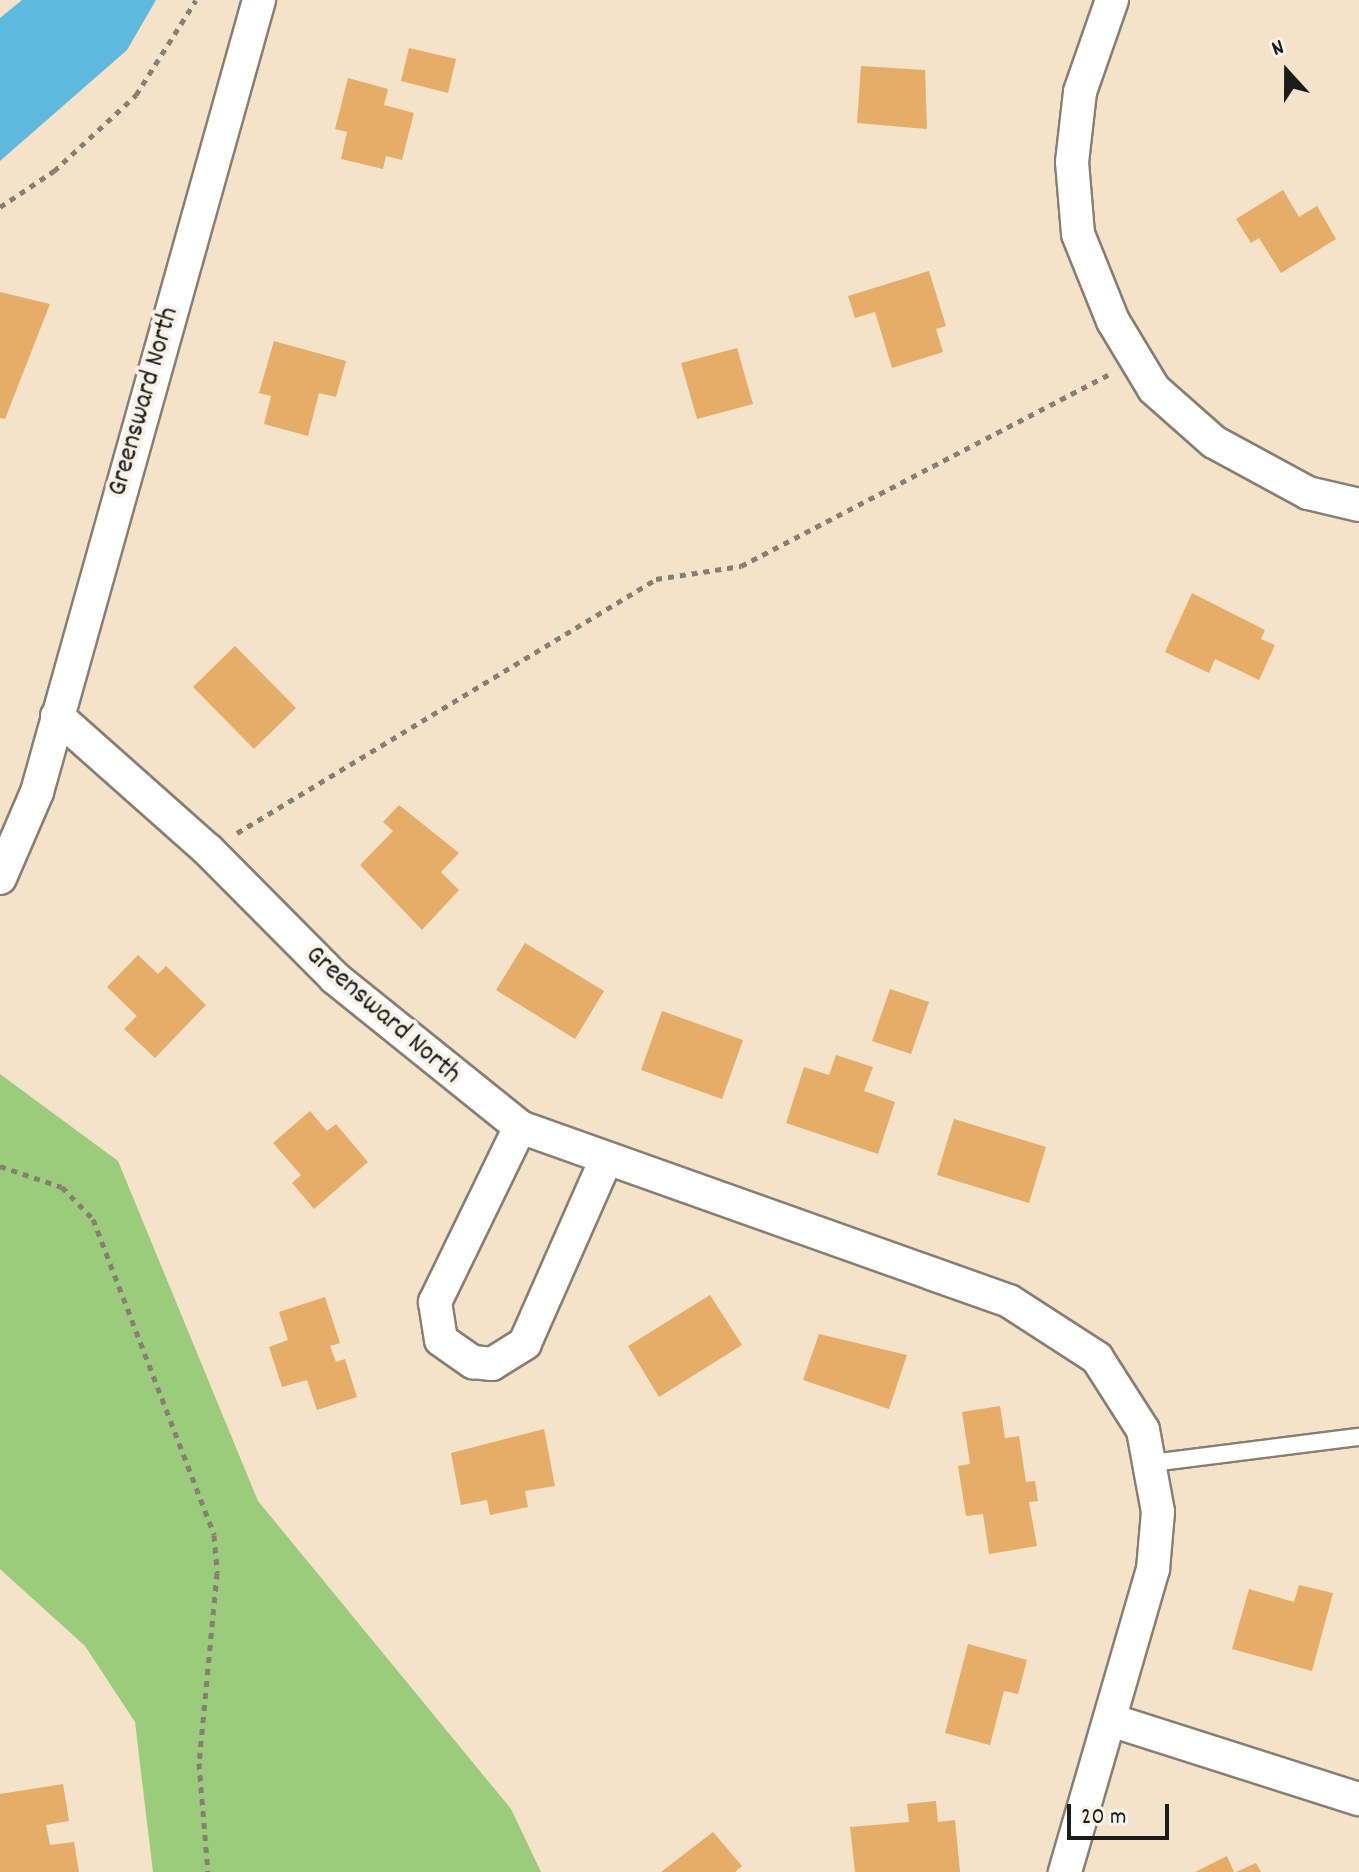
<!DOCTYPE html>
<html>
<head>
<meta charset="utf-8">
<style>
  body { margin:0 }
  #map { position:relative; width:1359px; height:1872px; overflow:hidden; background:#f4e2c9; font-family:Dekko,sans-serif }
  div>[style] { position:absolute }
  .green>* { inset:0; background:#9acc7b }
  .water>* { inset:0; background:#5fb8dd }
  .building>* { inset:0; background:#e5ad68 }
  .path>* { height:5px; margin-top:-2.5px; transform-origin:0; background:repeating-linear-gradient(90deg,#887f72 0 6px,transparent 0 12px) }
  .roads { filter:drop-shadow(2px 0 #887f72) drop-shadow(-2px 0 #887f72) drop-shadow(0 2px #887f72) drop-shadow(0 -2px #887f72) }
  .lane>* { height:16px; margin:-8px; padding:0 8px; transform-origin:8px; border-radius:8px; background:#fff }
  .street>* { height:32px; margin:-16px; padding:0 16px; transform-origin:16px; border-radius:16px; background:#fff }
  span { translate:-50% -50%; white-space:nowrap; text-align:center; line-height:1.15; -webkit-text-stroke:8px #f7f3e8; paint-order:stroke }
  .street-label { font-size:28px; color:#1c1c1c }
  .north { position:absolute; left:1247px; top:32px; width:80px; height:80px; -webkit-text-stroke:6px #f7f3e8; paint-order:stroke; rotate:339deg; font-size:22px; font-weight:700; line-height:32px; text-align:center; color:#1c1c1c }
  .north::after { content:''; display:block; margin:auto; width:28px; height:36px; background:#1c1c1c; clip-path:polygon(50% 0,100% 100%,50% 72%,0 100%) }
  .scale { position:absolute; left:1067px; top:1804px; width:102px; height:36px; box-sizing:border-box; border:4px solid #1c1c1c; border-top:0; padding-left:10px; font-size:24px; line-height:28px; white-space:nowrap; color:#1c1c1c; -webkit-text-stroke:6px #f7f3e8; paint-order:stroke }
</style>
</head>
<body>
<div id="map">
  <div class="green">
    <i style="clip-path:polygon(0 1074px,118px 1161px,258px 1501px,511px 1809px,541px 1872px,153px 1872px,135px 1722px,85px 1646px,0 1569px)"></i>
  </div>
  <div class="water">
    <i style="clip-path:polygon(22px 0,156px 0,127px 50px,0 161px,0 18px)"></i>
  </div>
  <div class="building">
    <i style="clip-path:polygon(409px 48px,456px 59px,448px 93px,401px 81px)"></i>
    <i style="clip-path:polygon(861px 66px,925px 70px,927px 129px,857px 123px)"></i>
    <i style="clip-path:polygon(348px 78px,388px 89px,384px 105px,414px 113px,402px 160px,386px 156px,383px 169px,341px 159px,347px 132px,335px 129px)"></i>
    <i style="clip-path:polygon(1283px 190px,1299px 217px,1317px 206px,1336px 239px,1281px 273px,1259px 238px,1251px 243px,1236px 219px)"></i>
    <i style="clip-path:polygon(929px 271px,946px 326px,936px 329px,943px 352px,892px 368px,875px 312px,855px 318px,848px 296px)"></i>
    <i style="clip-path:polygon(0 292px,50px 304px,5px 419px,0 418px)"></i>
    <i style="clip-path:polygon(274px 341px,346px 361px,336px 397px,319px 393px,308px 436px,264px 424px,271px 396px,259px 393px)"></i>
    <i style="clip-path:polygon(737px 348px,753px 404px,697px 419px,681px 363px)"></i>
    <i style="clip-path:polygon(1192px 593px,1265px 630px,1261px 639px,1275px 645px,1259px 680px,1215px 659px,1209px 673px,1165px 652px)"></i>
    <i style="clip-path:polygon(235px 646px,296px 708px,254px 749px,193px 687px)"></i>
    <i style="clip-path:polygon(399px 805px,459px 853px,441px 872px,459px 890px,422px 930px,360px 865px,393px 831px,383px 822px)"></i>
    <i style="clip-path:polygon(525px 943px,604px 991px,575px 1039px,496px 990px)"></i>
    <i style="clip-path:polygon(138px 955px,158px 974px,166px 966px,206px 1005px,155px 1058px,124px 1029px,137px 1016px,107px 987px)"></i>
    <i style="clip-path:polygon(890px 989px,929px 1002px,911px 1054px,872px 1041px)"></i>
    <i style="clip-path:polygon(662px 1011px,743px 1040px,722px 1099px,641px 1070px)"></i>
    <i style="clip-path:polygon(836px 1055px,873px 1067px,864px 1091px,895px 1102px,878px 1154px,786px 1123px,804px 1067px,829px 1075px)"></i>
    <i style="clip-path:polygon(310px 1111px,327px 1131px,336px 1124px,368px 1162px,314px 1209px,292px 1183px,301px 1175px,273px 1143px)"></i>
    <i style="clip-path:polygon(954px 1119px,1046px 1147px,1029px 1203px,937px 1175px)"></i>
    <i style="clip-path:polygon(710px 1295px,742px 1345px,659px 1397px,628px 1346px)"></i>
    <i style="clip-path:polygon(325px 1297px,340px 1343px,330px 1346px,336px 1362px,345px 1359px,357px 1397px,317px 1410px,307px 1380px,282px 1387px,269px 1347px,288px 1340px,279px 1312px)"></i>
    <i style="clip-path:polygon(819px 1334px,907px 1355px,889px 1409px,803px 1380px)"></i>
    <i style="clip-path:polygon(1000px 1406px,1005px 1438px,1019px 1436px,1026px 1482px,1035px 1481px,1038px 1501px,1029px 1502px,1037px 1546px,989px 1554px,983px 1514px,966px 1516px,958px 1466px,970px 1464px,962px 1412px)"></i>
    <i style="clip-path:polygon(544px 1429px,555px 1486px,525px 1491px,528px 1507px,490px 1515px,487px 1500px,461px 1505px,451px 1453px)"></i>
    <i style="clip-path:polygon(1299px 1585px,1333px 1593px,1312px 1671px,1232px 1649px,1249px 1589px,1294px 1602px)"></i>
    <i style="clip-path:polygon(968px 1644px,1027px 1660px,1018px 1694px,1004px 1691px,990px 1745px,945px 1733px)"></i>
    <i style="clip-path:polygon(63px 1784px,69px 1821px,46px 1825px,50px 1845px,74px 1842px,79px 1872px,0 1872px,0 1794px)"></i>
    <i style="clip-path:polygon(936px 1801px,938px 1822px,955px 1820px,960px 1872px,855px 1872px,850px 1827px,909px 1822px,907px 1804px)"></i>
    <i style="clip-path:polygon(713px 1832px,742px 1866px,735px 1872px,661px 1872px)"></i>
    <i style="clip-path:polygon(1227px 1856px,1234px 1872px,1195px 1872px)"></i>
    <i style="clip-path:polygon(1256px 1863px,1261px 1872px,1236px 1872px)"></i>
  </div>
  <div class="path">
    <i style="left:0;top:207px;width:65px;rotate:-33.7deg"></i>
    <i style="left:54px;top:171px;width:112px;rotate:-42.8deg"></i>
    <i style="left:136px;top:95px;width:112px;rotate:-57.7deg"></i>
    <i style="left:237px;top:833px;width:490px;rotate:-31.2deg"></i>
    <i style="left:656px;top:579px;width:86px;rotate:-8.7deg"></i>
    <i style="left:741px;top:566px;width:414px;rotate:-27.5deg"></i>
    <i style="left:0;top:1166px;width:65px;rotate:18.7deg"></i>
    <i style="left:62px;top:1187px;width:45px;rotate:45.9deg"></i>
    <i style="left:93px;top:1219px;width:338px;rotate:69deg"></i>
    <i style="left:214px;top:1535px;width:38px;rotate:85deg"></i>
    <i style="left:217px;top:1573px;width:191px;rotate:95.4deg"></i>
    <i style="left:199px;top:1763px;width:109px;rotate:85.3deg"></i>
  </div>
  <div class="roads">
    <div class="lane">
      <i style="left:1152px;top:1463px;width:209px;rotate:-7.2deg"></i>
    </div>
    <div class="street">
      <i style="left:1112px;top:0;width:97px;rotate:109.2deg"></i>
      <i style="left:1080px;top:92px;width:70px;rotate:96.5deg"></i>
      <i style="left:1072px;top:162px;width:72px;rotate:85.2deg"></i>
      <i style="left:1078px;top:234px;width:94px;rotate:68.1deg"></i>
      <i style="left:1113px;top:321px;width:79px;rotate:58.9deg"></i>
      <i style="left:1154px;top:389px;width:80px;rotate:41.5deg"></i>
      <i style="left:1214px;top:442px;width:107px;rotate:28.5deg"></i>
      <i style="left:1308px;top:493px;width:52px;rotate:13.2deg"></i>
      <i style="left:57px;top:716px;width:202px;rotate:41.6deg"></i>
      <i style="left:208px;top:850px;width:180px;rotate:45.2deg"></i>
      <i style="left:335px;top:978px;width:238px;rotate:38.8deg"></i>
      <i style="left:520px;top:1127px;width:519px;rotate:19.59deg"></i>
      <i style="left:1009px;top:1301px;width:105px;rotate:32.9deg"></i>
      <i style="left:1097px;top:1358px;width:85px;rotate:57.4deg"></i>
      <i style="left:1143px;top:1430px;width:83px;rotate:79.6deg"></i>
      <i style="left:1158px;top:1512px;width:57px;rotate:95deg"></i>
      <i style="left:1153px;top:1569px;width:316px;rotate:106.2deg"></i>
      <i style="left:0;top:878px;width:94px;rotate:-66.7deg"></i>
      <i style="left:37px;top:792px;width:823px;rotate:-74.34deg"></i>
      <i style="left:520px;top:1127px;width:195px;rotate:115.9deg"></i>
      <i style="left:435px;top:1302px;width:38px;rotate:81deg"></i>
      <i style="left:441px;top:1340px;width:39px;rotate:35deg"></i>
      <i style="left:473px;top:1362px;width:19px;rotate:6deg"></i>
      <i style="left:492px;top:1364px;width:39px;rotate:-32deg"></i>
      <i style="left:525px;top:1343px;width:198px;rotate:-66.2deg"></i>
      <i style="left:1111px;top:1720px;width:260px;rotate:17.7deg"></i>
    </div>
  </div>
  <div class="street-label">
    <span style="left:145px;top:402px;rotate:-74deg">Greensward North</span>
    <span style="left:382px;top:1016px;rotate:41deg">Greensward North</span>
  </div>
  <div class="north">N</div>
  <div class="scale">20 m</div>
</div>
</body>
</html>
